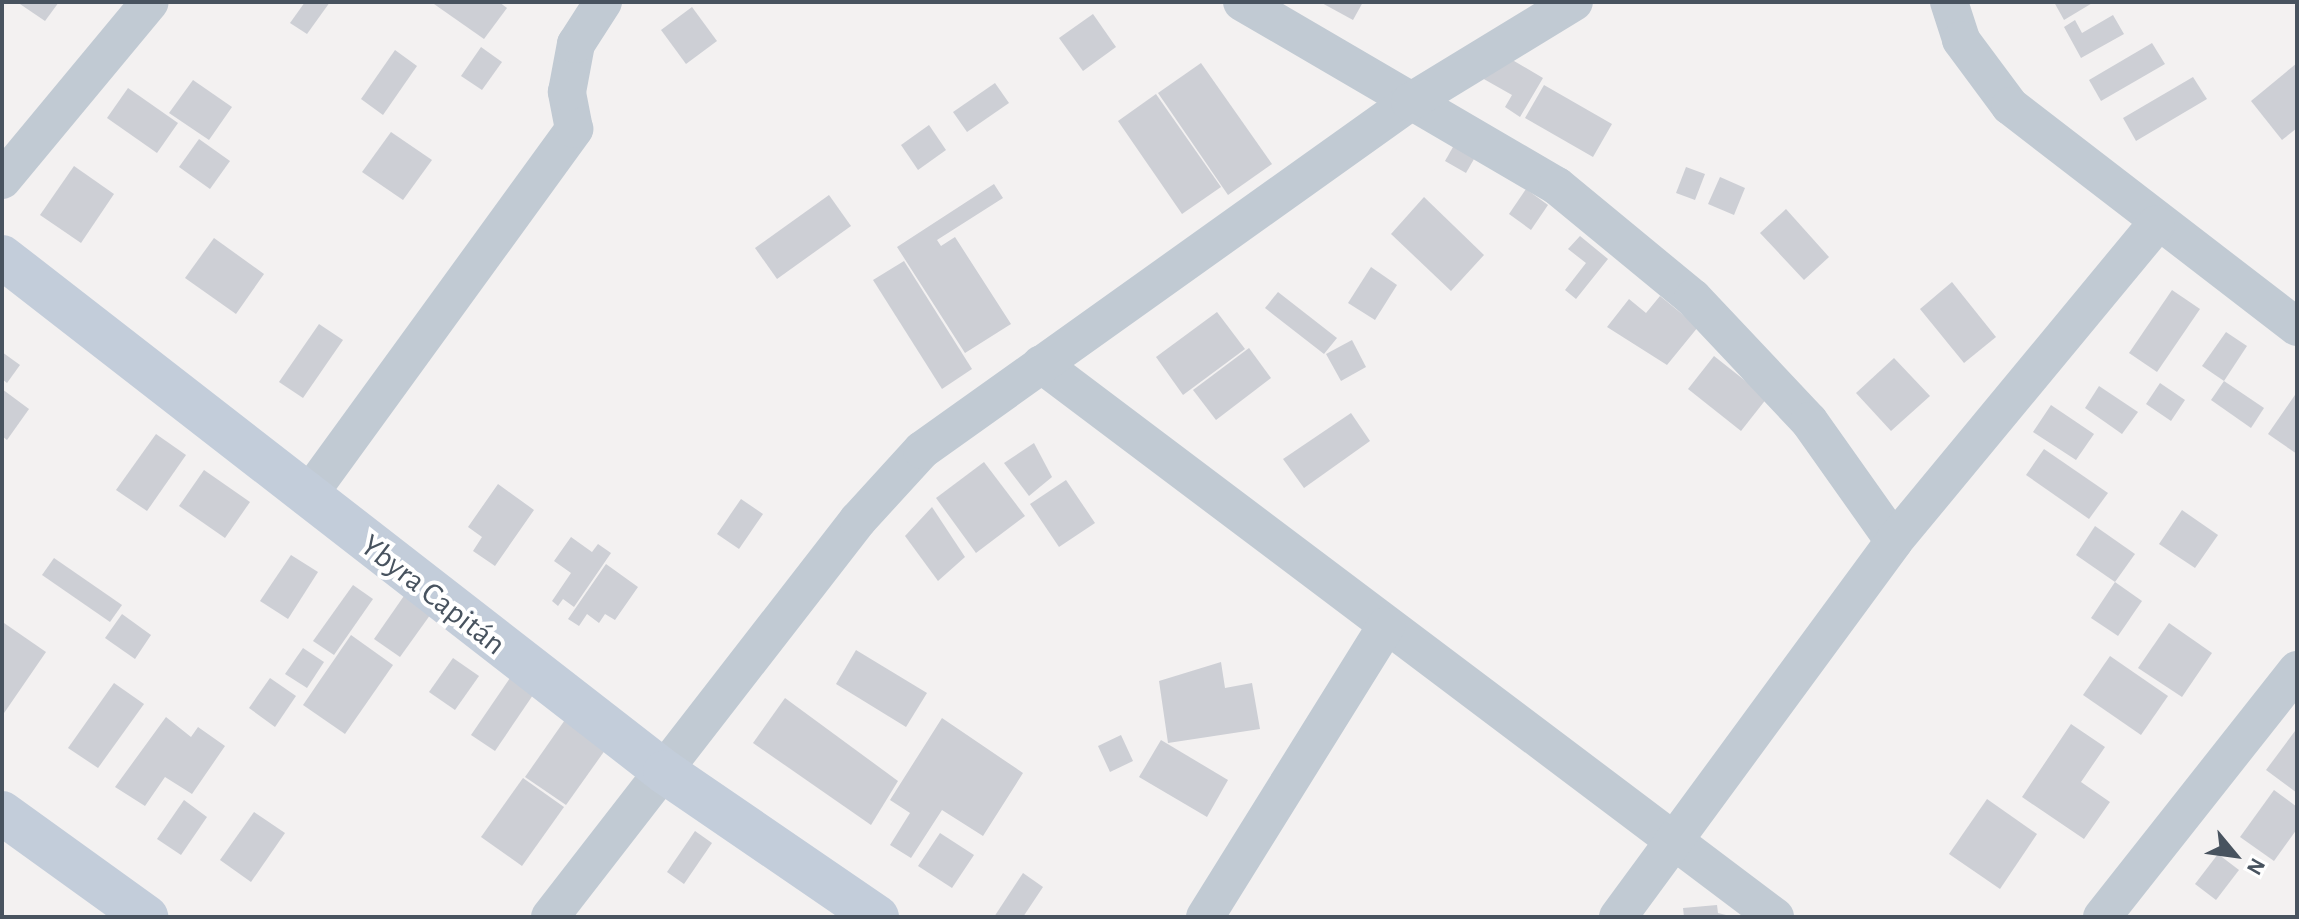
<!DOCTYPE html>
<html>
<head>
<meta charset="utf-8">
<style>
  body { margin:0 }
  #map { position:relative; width:2299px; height:919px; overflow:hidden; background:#f3f1f1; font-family:"Alegreya Sans",sans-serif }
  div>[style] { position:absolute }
  .building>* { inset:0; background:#cdcfd5 }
  .street>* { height:38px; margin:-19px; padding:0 19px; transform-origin:19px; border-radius:19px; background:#c1cad3 }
  .secondary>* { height:44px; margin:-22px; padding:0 22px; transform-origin:22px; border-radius:22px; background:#c3cdda }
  span { translate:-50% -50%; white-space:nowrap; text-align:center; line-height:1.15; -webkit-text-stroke:8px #fff; paint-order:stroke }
  .street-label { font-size:32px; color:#48535f }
  .frame { position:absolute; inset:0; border:4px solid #48535f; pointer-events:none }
  .north { position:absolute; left:2195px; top:815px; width:80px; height:80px; -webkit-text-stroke:6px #fff; paint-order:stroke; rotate:119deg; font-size:22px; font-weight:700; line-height:32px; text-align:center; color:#48535f }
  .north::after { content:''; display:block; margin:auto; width:28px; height:36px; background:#48535f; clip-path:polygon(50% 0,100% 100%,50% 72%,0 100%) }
</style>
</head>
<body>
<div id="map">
  <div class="building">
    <i style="clip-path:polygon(17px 2px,59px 2px,45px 21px)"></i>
    <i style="clip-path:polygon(305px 2px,330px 2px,307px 34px,290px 23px)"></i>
    <i style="clip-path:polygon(499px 2px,507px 8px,484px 39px,434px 4px)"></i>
    <i style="clip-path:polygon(1320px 2px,1363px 2px,1353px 20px)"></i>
    <i style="clip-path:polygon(2054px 2px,2094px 2px,2064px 20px)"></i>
    <i style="clip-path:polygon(692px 7px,717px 41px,686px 64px,661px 30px)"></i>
    <i style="clip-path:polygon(1093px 14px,1116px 47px,1083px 71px,1059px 38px)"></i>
    <i style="clip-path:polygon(2113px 15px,2124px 34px,2081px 58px,2064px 27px,2075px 20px,2082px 33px)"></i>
    <i style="clip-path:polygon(2152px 43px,2165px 64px,2101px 101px,2089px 80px)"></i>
    <i style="clip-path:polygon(481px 47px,502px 62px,482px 90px,461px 76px)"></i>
    <i style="clip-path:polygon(395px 50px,417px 66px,383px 115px,361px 99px)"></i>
    <i style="clip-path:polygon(1497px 51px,1543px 78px,1520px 117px,1505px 107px,1512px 95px,1482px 78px)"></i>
    <i style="clip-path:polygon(1201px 63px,1272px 164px,1228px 195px,1158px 93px)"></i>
    <i style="clip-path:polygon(2297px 63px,2297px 128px,2282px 140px,2251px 101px)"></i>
    <i style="clip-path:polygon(2193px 77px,2207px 99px,2136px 141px,2123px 118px)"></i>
    <i style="clip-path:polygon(193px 80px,232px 107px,209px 140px,169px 113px)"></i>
    <i style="clip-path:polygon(995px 83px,1009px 103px,967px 132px,953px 112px)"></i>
    <i style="clip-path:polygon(1544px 85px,1612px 124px,1593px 157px,1525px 118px)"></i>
    <i style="clip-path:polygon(128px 88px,178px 123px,157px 153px,107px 118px)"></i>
    <i style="clip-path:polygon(1156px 94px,1221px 187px,1182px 214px,1118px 121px)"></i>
    <i style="clip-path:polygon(929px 125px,946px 150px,918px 170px,901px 145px)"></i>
    <i style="clip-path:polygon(391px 132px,432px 160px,403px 200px,362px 172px)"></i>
    <i style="clip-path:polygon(199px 139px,230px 161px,210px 189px,179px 167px)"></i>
    <i style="clip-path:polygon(1457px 140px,1478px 152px,1466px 173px,1445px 161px)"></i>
    <i style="clip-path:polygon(74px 166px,114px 194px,81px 243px,40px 215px)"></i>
    <i style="clip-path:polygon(1686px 167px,1705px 174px,1695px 200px,1676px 193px)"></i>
    <i style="clip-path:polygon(1720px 177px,1745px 188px,1734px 215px,1708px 204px)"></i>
    <i style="clip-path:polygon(994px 184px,1003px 198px,937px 240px,941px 246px,955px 237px,1011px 324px,965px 353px,897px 247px)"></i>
    <i style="clip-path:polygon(1526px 189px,1548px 205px,1531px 230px,1509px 214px)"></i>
    <i style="clip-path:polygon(829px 195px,851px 226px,777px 279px,755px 248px)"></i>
    <i style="clip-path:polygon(1424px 197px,1484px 255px,1451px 291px,1391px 234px)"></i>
    <i style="clip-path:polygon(1786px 209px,1829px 257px,1804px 280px,1760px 233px)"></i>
    <i style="clip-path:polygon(1580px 236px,1608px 259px,1576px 299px,1565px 290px,1586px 263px,1568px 249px)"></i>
    <i style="clip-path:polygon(214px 238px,264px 274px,236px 314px,185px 278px)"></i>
    <i style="clip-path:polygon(904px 261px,972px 369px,942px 389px,873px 280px)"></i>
    <i style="clip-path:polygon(1371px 267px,1397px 285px,1375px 320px,1348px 303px)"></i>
    <i style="clip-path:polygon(1952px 282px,1996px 337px,1964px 363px,1920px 309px)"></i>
    <i style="clip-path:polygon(2172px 290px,2200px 309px,2157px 372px,2129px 353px)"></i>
    <i style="clip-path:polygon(1278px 292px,1337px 338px,1324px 354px,1265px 308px)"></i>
    <i style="clip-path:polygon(1660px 296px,1698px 327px,1667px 365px,1607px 327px,1629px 299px,1646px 313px)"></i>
    <i style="clip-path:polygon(1217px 312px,1245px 349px,1183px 395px,1156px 357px)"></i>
    <i style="clip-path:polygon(319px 324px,343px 340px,303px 398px,279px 382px)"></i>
    <i style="clip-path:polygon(2226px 332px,2247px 346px,2224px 381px,2202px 366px)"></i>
    <i style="clip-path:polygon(1352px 340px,1366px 367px,1341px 381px,1326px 354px)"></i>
    <i style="clip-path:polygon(1249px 348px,1271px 378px,1216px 420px,1193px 390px)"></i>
    <i style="clip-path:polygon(2px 352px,20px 365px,7px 383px,2px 379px)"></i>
    <i style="clip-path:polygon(1714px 356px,1767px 398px,1741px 431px,1688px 389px)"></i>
    <i style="clip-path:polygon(1894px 358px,1930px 396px,1891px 431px,1856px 393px)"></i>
    <i style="clip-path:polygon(2224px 381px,2264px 408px,2251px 428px,2211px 400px)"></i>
    <i style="clip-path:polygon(2160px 383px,2185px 400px,2171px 421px,2146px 404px)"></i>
    <i style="clip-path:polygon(2099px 386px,2138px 412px,2122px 434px,2085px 408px)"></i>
    <i style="clip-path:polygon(2px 389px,29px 409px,7px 440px,2px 436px)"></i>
    <i style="clip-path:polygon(2297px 392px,2297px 454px,2268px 434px)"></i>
    <i style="clip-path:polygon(2051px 405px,2094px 434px,2076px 460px,2033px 432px)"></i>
    <i style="clip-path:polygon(1351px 413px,1370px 441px,1304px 488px,1283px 459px)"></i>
    <i style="clip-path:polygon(156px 434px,186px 455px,147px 511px,116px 490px)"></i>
    <i style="clip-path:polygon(1034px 443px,1052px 477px,1029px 496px,1004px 463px)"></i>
    <i style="clip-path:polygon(2044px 449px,2108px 493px,2089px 519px,2026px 475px)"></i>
    <i style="clip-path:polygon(984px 462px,1025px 516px,976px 553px,936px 498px)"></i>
    <i style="clip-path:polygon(204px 470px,250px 502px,225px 538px,179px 506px)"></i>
    <i style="clip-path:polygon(1066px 480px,1095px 523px,1059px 547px,1030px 504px)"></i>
    <i style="clip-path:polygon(498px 484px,534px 510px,495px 566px,473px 551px,482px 537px,468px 527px)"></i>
    <i style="clip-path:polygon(741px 499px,763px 514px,739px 549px,717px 534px)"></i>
    <i style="clip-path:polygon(932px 507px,965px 557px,938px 581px,905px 536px)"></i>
    <i style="clip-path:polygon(2182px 510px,2218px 535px,2195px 568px,2159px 544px)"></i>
    <i style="clip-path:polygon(2095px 526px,2135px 554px,2115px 582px,2076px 555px)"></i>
    <i style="clip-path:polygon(571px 537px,592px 552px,598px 544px,611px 553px,574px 607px,563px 599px,558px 606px,552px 601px,571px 573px,554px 561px)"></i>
    <i style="clip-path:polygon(291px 555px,318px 572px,288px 619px,260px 601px)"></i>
    <i style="clip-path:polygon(54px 558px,122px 605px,110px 622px,42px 575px)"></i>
    <i style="clip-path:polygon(606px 564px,638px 587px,615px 620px,605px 614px,599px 623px,587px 614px,579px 626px,568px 619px)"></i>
    <i style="clip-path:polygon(2115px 582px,2142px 601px,2118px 636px,2091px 618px)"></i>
    <i style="clip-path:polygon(353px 585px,373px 599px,334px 655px,313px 641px)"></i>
    <i style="clip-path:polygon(406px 593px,433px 611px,400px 657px,374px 639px)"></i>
    <i style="clip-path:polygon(122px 614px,151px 635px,135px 659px,105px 638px)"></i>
    <i style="clip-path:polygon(4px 623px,46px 652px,2px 716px,2px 626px)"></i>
    <i style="clip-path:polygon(2169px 623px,2212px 653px,2182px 697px,2138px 668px)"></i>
    <i style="clip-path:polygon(351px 635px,393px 665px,345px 734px,303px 705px)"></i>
    <i style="clip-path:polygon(303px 648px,324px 662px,307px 688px,285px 674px)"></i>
    <i style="clip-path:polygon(856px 650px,927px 693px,906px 727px,836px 684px)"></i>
    <i style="clip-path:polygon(2110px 656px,2168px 696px,2141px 735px,2083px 695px)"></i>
    <i style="clip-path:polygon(453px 658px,479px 676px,455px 710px,429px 692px)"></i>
    <i style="clip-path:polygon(1221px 662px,1225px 688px,1252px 683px,1260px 729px,1168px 743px,1159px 681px)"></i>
    <i style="clip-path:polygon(270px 678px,296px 696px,275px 727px,249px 708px)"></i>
    <i style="clip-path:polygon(510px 678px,533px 695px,495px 751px,471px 735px)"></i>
    <i style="clip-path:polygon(114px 683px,144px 704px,98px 768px,68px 748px)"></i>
    <i style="clip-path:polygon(785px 698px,898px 781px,871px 825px,753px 743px)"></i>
    <i style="clip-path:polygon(166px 717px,191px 737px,198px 727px,225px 746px,192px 794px,165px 777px,145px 806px,115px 787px)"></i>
    <i style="clip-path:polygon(567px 717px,608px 746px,566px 805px,525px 777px)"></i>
    <i style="clip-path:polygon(942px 718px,1023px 773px,983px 836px,942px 810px,911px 858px,890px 845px,910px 813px,890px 800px)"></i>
    <i style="clip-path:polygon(2071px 724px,2105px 747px,2081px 782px,2110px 802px,2084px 839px,2022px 797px)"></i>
    <i style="clip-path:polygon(2295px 731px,2297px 733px,2297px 793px,2266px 770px)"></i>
    <i style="clip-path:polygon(1121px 735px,1133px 761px,1110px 772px,1098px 746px)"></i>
    <i style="clip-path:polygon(1161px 740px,1228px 780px,1207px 817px,1139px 777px)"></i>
    <i style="clip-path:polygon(523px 778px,564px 807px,522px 866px,481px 837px)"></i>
    <i style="clip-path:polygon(2274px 790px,2297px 807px,2297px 829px,2274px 861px,2240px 837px)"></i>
    <i style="clip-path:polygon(1987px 799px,2037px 834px,2000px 889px,1949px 854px)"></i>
    <i style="clip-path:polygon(184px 800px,207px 817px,181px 855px,157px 839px)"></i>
    <i style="clip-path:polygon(254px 812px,285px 833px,251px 882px,220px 860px)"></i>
    <i style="clip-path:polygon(695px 831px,712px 843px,684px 884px,667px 872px)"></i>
    <i style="clip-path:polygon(940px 833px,974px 855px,952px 888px,918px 866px)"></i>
    <i style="clip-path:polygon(2218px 854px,2239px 870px,2216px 900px,2195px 884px)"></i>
    <i style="clip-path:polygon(1023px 873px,1043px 887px,1023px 917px,994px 917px)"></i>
    <i style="clip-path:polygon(1717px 905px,1718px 913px,1734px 917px,1684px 917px,1683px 908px)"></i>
  </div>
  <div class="street">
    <i style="left:1242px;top:2px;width:365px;rotate:30.3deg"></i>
    <i style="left:1557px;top:186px;width:176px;rotate:39.5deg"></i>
    <i style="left:1693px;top:298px;width:169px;rotate:46.7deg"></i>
    <i style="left:1809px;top:421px;width:147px;rotate:54.7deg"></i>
    <i style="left:1949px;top:2px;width:40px;rotate:72deg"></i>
    <i style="left:1961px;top:40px;width:82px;rotate:53.4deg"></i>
    <i style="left:2010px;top:106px;width:362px;rotate:37.6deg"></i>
    <i style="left:2px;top:180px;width:231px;rotate:-50.3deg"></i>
    <i style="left:1041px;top:364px;width:919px;rotate:36.99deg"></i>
    <i style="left:307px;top:497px;width:455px;rotate:-54deg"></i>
    <i style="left:574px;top:129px;width:38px;rotate:-101deg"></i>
    <i style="left:567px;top:92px;width:49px;rotate:-79.4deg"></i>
    <i style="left:576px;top:44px;width:50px;rotate:-57.3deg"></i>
    <i style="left:550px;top:917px;width:502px;rotate:-52.2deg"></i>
    <i style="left:858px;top:520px;width:95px;rotate:-47.6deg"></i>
    <i style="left:922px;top:450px;width:599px;rotate:-35.49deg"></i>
    <i style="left:1410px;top:102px;width:192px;rotate:-31.4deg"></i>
    <i style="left:1205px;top:917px;width:343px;rotate:-58.1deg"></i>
    <i style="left:1618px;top:917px;width:466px;rotate:-53.7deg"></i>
    <i style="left:1894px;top:541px;width:411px;rotate:-50.4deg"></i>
    <i style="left:2102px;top:917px;width:315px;rotate:-51.7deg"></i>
  </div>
  <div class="secondary">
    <i style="left:2px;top:257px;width:840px;rotate:37.84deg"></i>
    <i style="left:665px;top:772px;width:257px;rotate:34.4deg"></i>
    <i style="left:2px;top:813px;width:178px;rotate:35.8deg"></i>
  </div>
  <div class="street-label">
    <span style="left:433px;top:595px;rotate:38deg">Ybyra Capitán</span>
  </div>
  <div class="frame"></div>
  <div class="north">N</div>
</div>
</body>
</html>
